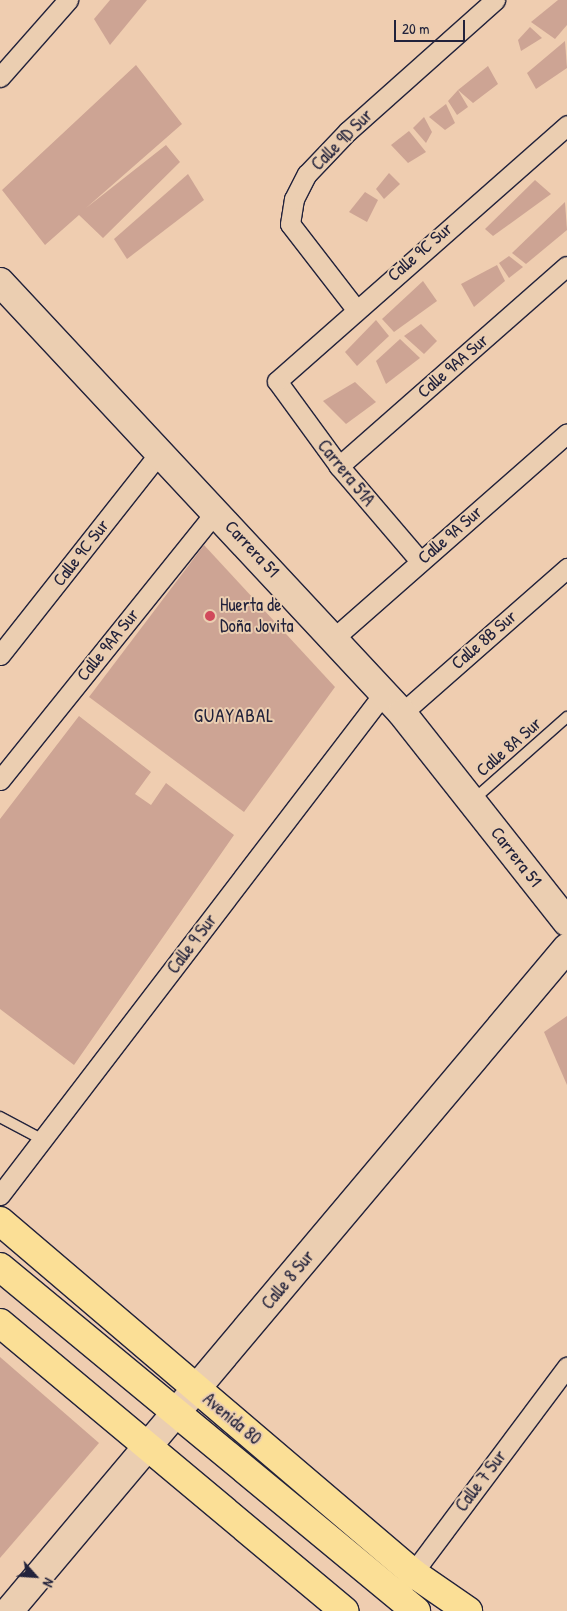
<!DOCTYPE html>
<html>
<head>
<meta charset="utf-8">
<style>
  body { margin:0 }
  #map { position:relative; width:567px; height:1611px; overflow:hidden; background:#efcdb0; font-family:"Patrick Hand",sans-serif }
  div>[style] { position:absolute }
  .building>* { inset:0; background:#cda494 }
  .roads { filter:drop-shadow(1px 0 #22223b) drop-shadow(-1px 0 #22223b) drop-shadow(0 1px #22223b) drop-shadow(0 -1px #22223b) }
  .lane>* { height:10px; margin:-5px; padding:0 5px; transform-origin:5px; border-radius:5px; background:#ebceb1 }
  .street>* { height:19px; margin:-9.5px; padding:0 9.5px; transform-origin:9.5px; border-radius:9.5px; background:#ebceb1 }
  .secondary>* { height:28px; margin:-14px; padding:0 14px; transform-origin:14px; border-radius:14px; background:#ebceb1 }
  .primary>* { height:28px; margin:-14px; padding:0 14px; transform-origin:14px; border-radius:14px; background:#fbdf96 }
  .dots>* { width:14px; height:14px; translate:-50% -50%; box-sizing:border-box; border:2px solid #ebceb1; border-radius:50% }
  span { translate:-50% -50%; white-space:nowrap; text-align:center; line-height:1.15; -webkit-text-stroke:4px #ebceb1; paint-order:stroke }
  .street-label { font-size:18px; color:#22223b }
  .poi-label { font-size:18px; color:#22223b }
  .left { translate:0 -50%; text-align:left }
  .neighbourhood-label { font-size:19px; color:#22223b; letter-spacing:1px }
  .north { position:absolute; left:10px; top:1551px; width:50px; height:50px; -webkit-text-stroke:4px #ebceb1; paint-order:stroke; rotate:116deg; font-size:14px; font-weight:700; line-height:20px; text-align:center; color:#22223b }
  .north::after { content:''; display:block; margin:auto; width:18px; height:22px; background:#22223b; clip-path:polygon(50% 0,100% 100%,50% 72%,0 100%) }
  .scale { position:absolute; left:394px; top:20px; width:71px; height:22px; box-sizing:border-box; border:2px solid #22223b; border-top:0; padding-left:6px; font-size:15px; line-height:18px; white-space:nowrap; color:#22223b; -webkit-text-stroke:4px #ebceb1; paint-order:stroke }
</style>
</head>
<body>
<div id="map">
  <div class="building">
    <i style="clip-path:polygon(110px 0,147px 0,110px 45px,94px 19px)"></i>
    <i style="clip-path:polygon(558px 0,567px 0,567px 25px,555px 39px,531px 22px)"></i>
    <i style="clip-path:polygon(530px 27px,542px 38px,521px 51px,518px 40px)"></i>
    <i style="clip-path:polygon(565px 41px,567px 68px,536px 89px,527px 73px)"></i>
    <i style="clip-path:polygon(136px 65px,182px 124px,86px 208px,166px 145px,180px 162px,103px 238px,79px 215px,45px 245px,2px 190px)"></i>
    <i style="clip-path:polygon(488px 66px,498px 84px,473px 103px,458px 90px,468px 107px,457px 115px,448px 101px,458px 90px)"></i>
    <i style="clip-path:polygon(446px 104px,455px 123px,445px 130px,429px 117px)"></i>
    <i style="clip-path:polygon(424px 117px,432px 132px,426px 143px,413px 128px)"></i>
    <i style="clip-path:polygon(409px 131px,426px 152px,408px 163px,391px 145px)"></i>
    <i style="clip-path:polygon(389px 173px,400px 184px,384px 199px,376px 189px)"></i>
    <i style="clip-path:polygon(188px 174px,204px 200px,127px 259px,114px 239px)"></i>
    <i style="clip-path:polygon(535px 180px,551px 194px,493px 236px,485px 229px)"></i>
    <i style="clip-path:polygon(365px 192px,378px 200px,367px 222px,349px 212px)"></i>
    <i style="clip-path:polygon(565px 202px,567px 230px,526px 264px,512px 253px)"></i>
    <i style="clip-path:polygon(509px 256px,523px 267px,509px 278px,499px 263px)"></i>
    <i style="clip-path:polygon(497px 265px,505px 281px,474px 307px,461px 284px)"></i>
    <i style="clip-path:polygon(423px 281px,437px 301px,394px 332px,382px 319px)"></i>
    <i style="clip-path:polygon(376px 320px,389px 336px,357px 366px,345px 352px)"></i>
    <i style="clip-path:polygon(421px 324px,437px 341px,424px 354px,404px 336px)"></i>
    <i style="clip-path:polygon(400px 339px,420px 358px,386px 384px,376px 361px)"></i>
    <i style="clip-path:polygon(355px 382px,376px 402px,346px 424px,323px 401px)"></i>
    <i style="clip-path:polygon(204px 545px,335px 687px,244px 812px,89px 697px)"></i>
    <i style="clip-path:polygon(79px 716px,151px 772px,135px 794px,151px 805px,166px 783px,234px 835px,74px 1065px,0 1009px,0 819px)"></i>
    <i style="clip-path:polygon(567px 1016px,567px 1085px,544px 1032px)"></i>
    <i style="clip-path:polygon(0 1357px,99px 1443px,0 1558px)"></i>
  </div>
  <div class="roads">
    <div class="lane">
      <i style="left:472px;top:801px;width:127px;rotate:-41.5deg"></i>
      <i style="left:0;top:1117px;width:49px;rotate:28.1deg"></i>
    </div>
    <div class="street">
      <i style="left:0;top:77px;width:103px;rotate:-48.6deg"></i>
      <i style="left:355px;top:308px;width:106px;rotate:-127.7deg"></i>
      <i style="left:290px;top:224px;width:25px;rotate:-81deg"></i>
      <i style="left:294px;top:199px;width:28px;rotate:-63deg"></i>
      <i style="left:307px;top:174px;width:59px;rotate:-46.4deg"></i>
      <i style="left:348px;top:131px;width:197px;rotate:-41.7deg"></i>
      <i style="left:339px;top:466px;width:303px;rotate:-41.3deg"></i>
      <i style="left:420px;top:561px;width:125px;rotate:-130.5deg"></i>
      <i style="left:339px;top:466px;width:105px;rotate:-126.1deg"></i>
      <i style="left:277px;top:381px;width:387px;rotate:-41.4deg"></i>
      <i style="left:334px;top:638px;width:310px;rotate:-41.3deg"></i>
      <i style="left:0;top:655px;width:260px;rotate:-51.7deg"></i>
      <i style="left:402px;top:713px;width:220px;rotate:-41.3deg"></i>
      <i style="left:0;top:780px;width:345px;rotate:-51.2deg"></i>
      <i style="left:0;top:1195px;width:632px;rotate:-52.59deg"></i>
      <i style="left:406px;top:1582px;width:269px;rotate:-53.2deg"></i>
    </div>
    <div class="secondary">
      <i style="left:0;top:282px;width:589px;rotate:46.99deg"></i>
      <i style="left:402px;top:713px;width:266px;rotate:51.7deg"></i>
      <i style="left:9px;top:1611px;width:867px;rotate:-49.92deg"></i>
    </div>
    <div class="primary">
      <i style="left:0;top:1221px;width:543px;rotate:40.44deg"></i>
      <i style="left:413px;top:1573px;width:67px;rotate:34.6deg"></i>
      <i style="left:0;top:1267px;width:540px;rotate:39.59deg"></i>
      <i style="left:0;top:1323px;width:449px;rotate:39.9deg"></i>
    </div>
  </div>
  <div class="dots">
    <i style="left:210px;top:616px;background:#d1495b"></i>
  </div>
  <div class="street-label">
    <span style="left:342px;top:140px;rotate:-45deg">Calle 9D Sur</span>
    <span style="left:420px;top:252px;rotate:-41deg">Calle 9C Sur</span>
    <span style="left:453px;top:366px;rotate:-41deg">Calle 9AA Sur</span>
    <span style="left:346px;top:473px;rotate:51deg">Carrera 51A</span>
    <span style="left:450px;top:535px;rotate:-41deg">Calle 9A Sur</span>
    <span style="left:252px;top:549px;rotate:47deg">Carrera 51</span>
    <span style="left:81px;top:553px;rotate:-52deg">Calle 9C Sur</span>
    <span style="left:484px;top:640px;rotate:-41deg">Calle 8B Sur</span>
    <span style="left:108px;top:645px;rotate:-51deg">Calle 9AA Sur</span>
    <span style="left:509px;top:747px;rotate:-41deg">Calle 8A Sur</span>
    <span style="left:516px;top:857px;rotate:52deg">Carrera 51</span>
    <span style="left:192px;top:944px;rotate:-53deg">Calle 9 Sur</span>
    <span style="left:288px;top:1280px;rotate:-50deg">Calle 8 Sur</span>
    <span style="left:232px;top:1419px;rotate:40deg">Avenida 80</span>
    <span style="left:481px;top:1481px;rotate:-53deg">Calle 7 Sur</span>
  </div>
  <div class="poi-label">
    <span class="left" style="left:220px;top:616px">Huerta de<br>Doña Jovita</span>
  </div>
  <div class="neighbourhood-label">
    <span style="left:234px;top:716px">GUAYABAL</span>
  </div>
  <div class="north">N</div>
  <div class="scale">20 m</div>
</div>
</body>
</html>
